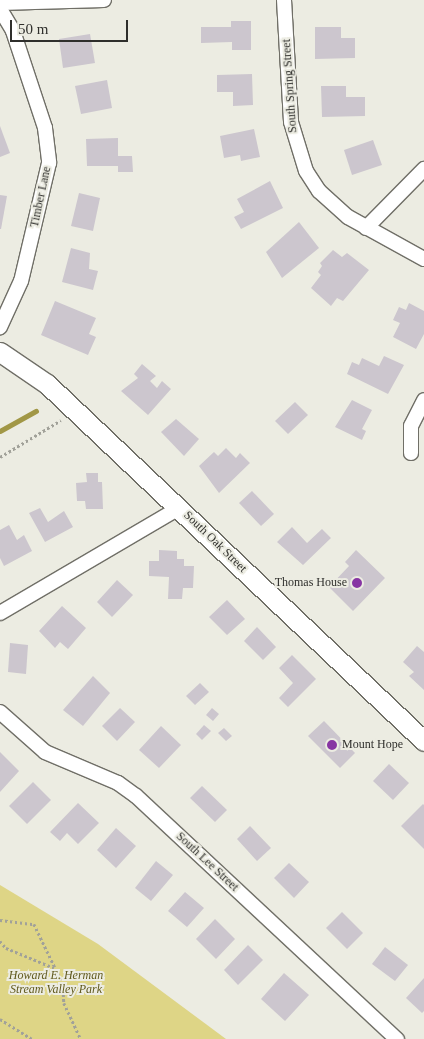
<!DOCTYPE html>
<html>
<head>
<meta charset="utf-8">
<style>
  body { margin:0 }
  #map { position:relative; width:424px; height:1039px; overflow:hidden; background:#ecece2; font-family:"Times New Roman",serif }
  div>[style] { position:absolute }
  .green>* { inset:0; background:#ded586 }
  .stream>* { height:4.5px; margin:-2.25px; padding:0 2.25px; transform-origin:2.25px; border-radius:2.25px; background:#a19746 }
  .building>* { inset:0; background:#ccc6ce }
  .path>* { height:2.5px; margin-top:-1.25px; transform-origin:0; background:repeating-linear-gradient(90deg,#a1a199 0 2.5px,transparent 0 5px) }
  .roads { filter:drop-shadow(1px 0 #706f67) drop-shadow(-1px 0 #706f67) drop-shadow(0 1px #706f67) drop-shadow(0 -1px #706f67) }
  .street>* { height:14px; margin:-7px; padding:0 7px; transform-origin:7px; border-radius:7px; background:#fff }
  .secondary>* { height:19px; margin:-9.5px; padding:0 9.5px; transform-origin:9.5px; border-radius:9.5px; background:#fff }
  .dots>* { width:14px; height:14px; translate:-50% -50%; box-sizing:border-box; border:2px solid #ecece2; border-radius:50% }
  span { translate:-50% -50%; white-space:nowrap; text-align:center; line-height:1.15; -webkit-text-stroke:4px #ecece2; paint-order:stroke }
  .street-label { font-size:12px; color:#2f2f2c }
  .poi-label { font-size:12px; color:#2f2f2c }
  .right { translate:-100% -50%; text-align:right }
  .left { translate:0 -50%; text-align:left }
  .park-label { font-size:12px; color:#60591d; font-style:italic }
  .scale { position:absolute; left:10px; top:20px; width:118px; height:22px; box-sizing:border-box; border:2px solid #2f2f2c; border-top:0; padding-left:6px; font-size:15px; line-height:18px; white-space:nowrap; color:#2f2f2c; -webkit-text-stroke:4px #ecece2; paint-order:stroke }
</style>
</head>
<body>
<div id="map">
  <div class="green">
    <i style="clip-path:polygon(0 885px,98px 944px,226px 1039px,0 1039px)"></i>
  </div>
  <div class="stream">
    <i style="left:0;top:431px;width:41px;rotate:-29.1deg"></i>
  </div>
  <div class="building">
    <i style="clip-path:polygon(231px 21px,251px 21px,251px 50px,232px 50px,232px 42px,201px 43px,201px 27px,231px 27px)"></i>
    <i style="clip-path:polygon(315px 27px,341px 27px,341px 38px,355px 38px,355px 58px,315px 59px)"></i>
    <i style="clip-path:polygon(90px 34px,95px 63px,63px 68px,59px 39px)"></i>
    <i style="clip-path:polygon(252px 74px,253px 105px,233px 106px,233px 92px,217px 92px,217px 75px)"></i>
    <i style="clip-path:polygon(107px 80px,112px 108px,81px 114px,75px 86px)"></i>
    <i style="clip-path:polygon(321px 86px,346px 86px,346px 97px,365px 97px,365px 116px,322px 117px)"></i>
    <i style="clip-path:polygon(0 126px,10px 153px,0 157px)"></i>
    <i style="clip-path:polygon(254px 129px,260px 157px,241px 161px,240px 155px,224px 158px,220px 136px)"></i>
    <i style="clip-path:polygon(118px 138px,118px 156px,132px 156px,133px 172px,118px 172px,118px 166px,87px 166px,86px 139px)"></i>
    <i style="clip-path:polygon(373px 140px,382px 165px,352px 175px,344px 150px)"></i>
    <i style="clip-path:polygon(270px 181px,283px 208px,241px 229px,234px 217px,244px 212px,237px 199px)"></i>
    <i style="clip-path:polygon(79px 193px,100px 198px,93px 231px,71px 226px)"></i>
    <i style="clip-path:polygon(0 195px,7px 196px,1px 229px,0 229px)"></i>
    <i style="clip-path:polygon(299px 222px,319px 248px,282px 278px,266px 252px)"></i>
    <i style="clip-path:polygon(71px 248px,90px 253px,89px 269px,98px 271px,93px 290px,62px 282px)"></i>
    <i style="clip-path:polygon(333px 250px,342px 257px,347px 253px,369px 270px,343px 301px,337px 298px,331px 306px,311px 288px,321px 275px,318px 272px,322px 266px,320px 263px)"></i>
    <i style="clip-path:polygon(55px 301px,96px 318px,89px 334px,96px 337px,88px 355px,41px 335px)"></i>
    <i style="clip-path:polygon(409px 303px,424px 311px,424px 334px,416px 349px,393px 337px,400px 323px,393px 320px,399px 307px,406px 310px)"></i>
    <i style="clip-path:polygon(384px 356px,404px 365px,388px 394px,347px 374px,352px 362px,359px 365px,362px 358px,379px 366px)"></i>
    <i style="clip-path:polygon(142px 364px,156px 376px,150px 381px,157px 388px,162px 381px,171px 389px,148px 415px,121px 391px,138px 378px,134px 374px)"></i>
    <i style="clip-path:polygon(352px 400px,372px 410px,362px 429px,366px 431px,362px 440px,335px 427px)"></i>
    <i style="clip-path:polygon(295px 402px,308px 415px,288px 434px,275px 421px)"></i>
    <i style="clip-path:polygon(176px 419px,199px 439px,184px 456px,161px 432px)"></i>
    <i style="clip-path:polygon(226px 448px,236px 458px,240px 453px,250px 463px,219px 493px,199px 466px,214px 452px,218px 456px)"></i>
    <i style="clip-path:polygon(86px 473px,98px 473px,98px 482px,102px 482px,103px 509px,86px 509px,85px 501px,77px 501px,76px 483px,87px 482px)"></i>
    <i style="clip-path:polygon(252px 491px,274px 514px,261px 526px,239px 503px)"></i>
    <i style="clip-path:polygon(40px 508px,48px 522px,64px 511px,73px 527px,45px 542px,29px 513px)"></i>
    <i style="clip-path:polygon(9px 525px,17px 540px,24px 535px,32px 551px,4px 566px,0 558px,0 530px)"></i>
    <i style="clip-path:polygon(292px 527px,307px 543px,322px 529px,331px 538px,303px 565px,277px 542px)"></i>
    <i style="clip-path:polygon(159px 550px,177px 551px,177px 559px,184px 559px,184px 566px,194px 566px,193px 588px,183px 588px,182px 599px,168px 599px,169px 577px,149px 576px,149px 561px,159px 561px)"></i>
    <i style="clip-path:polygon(356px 550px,385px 578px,353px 611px,329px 587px,349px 566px,345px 562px)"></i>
    <i style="clip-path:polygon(117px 580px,133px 595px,112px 617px,97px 602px)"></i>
    <i style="clip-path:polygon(227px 600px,245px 619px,227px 635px,209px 617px)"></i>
    <i style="clip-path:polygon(62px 606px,86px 628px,68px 649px,60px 642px,55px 648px,39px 631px)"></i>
    <i style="clip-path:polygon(257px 627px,276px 647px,263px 660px,244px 641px)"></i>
    <i style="clip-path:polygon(10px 643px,28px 645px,26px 674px,8px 672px)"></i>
    <i style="clip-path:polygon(417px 646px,424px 652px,424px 690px,409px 676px,414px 672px,403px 662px)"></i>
    <i style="clip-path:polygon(292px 655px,316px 679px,288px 707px,279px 698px,293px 683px,279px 668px)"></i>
    <i style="clip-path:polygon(93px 676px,110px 693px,83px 726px,63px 710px)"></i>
    <i style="clip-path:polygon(200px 683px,209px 692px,195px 705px,186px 696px)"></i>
    <i style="clip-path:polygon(120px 708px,135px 722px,117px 741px,102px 726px)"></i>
    <i style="clip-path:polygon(212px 708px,219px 714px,213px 721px,206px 715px)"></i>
    <i style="clip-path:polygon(324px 721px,355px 753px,340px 768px,308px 736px)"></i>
    <i style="clip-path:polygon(204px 725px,211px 731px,202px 740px,196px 734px)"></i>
    <i style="clip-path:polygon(161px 726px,181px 745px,159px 768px,139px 750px)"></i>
    <i style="clip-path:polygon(224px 728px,232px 736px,226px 741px,218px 733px)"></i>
    <i style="clip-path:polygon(0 752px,19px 771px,0 792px)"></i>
    <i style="clip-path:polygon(389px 764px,409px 783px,393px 800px,373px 781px)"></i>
    <i style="clip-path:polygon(33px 782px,51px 800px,27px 824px,9px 806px)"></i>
    <i style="clip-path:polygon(202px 786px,227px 810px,215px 822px,190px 798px)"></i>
    <i style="clip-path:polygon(78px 803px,99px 823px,78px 844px,67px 833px,60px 841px,50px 832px)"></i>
    <i style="clip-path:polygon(423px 804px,424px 805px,424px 849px,401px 826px)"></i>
    <i style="clip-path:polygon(250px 826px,271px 848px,257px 861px,237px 839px)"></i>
    <i style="clip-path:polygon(116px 828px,136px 846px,116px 868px,97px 850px)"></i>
    <i style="clip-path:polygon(156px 861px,173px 875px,151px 901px,135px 888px)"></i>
    <i style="clip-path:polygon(289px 863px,309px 882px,294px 898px,274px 878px)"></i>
    <i style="clip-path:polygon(185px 892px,204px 908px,187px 927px,168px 911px)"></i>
    <i style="clip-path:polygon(342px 912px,363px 933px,347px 949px,326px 928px)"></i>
    <i style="clip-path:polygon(215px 919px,235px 939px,216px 959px,196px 939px)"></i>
    <i style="clip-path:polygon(248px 945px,263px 960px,238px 985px,224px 970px)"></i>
    <i style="clip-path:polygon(385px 947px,408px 965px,395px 981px,372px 964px)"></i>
    <i style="clip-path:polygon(284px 973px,309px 995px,285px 1021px,261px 999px)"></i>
    <i style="clip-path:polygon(424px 978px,424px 1011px,422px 1013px,406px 998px)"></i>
  </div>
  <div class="path">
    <i style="left:0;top:457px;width:71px;rotate:-31.2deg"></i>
    <i style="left:0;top:920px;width:34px;rotate:7deg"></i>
    <i style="left:34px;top:924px;width:67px;rotate:64.2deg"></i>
    <i style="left:63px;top:984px;width:19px;rotate:87deg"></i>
    <i style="left:64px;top:1003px;width:40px;rotate:65deg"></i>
    <i style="left:0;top:941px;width:9px;rotate:49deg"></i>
    <i style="left:6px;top:948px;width:52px;rotate:22.6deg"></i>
    <i style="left:0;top:1019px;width:38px;rotate:32deg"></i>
  </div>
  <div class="roads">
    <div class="street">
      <i style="left:284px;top:0;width:122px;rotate:86.7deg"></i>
      <i style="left:291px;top:122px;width:51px;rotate:73deg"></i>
      <i style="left:306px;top:171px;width:24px;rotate:57deg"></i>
      <i style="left:319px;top:191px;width:39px;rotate:42deg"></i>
      <i style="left:348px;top:217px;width:87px;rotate:28.9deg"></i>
      <i style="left:0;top:3px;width:104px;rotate:-1.7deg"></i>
      <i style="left:0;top:9px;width:26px;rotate:59deg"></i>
      <i style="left:13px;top:31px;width:102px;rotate:71.7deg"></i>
      <i style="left:45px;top:128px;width:35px;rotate:83deg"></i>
      <i style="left:49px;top:163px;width:121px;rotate:103.3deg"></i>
      <i style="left:21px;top:281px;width:51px;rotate:114.5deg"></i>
      <i style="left:366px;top:228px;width:83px;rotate:-45.5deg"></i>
      <i style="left:411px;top:453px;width:27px;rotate:-90deg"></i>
      <i style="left:411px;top:426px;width:29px;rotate:-63deg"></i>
      <i style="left:0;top:613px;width:208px;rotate:-30.4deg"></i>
      <i style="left:0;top:712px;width:60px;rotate:41.6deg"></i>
      <i style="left:45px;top:752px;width:79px;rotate:23deg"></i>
      <i style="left:118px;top:783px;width:22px;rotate:36deg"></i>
      <i style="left:136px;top:796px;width:357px;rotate:43deg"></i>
    </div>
    <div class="secondary">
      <i style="left:0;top:352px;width:57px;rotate:34.2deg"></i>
      <i style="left:47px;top:384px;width:519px;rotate:43.44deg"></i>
    </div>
  </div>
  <div class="dots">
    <i style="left:357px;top:583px;background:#8735a3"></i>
    <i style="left:332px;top:745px;background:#8735a3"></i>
  </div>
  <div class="street-label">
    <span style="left:290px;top:86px;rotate:-94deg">South Spring Street</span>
    <span style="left:41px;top:197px;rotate:-78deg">Timber Lane</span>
    <span style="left:215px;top:542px;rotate:44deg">South Oak Street</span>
    <span style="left:207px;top:862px;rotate:43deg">South Lee Street</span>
  </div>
  <div class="poi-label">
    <span class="right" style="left:347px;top:583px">Thomas House</span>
    <span class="left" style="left:342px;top:745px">Mount Hope</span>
  </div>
  <div class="park-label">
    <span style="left:56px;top:983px">Howard E. Herman<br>Stream Valley Park</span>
  </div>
  <div class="scale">50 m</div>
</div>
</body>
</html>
